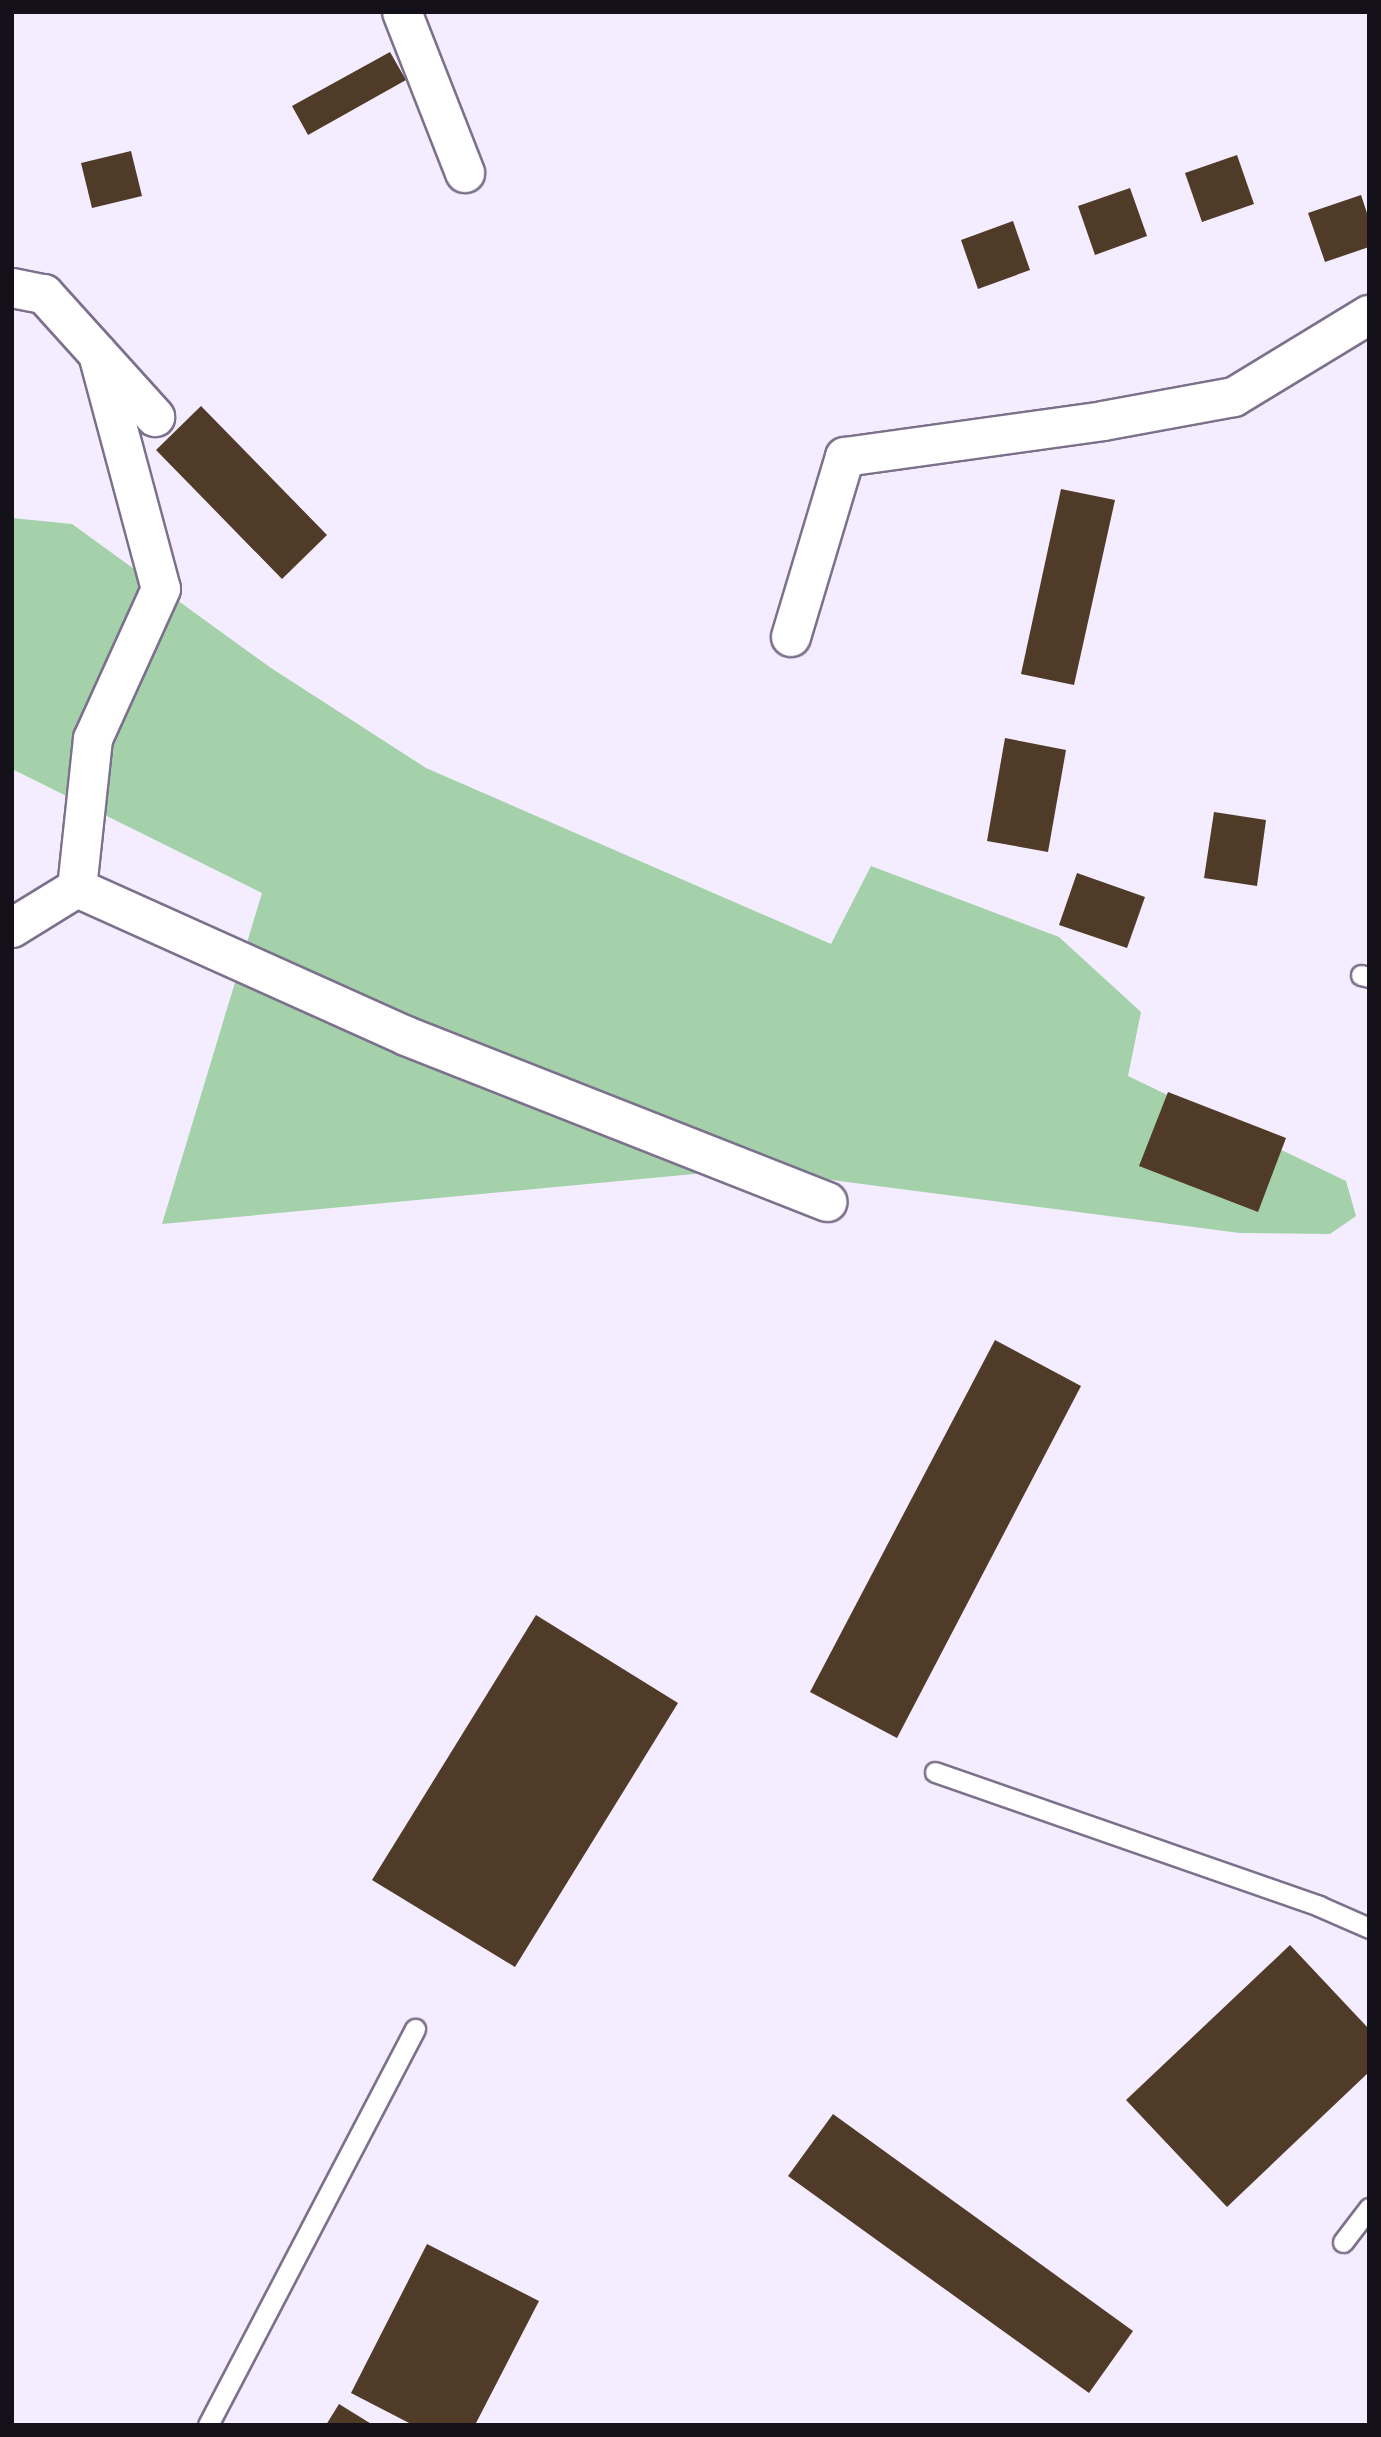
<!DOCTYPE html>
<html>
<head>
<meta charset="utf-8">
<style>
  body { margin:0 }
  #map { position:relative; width:1381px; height:2437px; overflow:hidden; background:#f4edff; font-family:"Titillium Web",sans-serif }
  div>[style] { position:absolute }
  .green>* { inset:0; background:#a4d0aa }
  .building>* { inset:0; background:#503a28 }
  .roads { filter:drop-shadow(2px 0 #7c718c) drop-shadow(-2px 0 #7c718c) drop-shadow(0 2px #7c718c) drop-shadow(0 -2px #7c718c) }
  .lane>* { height:19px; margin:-9.5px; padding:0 9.5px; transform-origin:9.5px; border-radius:9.5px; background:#fff }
  .street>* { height:38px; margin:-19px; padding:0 19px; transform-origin:19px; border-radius:19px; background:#fff }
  span { translate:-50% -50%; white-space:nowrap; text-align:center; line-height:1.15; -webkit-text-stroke:7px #f4edff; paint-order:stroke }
  .frame { position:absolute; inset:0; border:14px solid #14101a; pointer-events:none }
</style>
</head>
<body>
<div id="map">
  <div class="green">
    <i style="clip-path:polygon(12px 518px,72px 524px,271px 668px,426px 768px,831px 944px,871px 866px,1059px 937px,1141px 1012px,1128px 1076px,1346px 1181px,1356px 1216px,1330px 1234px,1240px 1233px,747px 1169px,162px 1224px,262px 893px,12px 769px)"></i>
  </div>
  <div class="building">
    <i style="clip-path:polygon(390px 52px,406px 80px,308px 135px,292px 106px)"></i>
    <i style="clip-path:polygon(131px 151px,142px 196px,92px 208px,81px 163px)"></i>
    <i style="clip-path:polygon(1237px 155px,1254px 204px,1202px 222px,1185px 173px)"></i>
    <i style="clip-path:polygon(1130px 188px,1147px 236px,1095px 255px,1078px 206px)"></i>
    <i style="clip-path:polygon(1361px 195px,1369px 219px,1369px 247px,1325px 262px,1308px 213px)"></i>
    <i style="clip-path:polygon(1013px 221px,1030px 270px,978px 289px,961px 240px)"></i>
    <i style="clip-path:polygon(201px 406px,327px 535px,282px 579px,156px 450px)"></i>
    <i style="clip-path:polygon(1061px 489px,1115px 500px,1074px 685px,1021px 674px)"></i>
    <i style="clip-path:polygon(1005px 738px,1066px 750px,1048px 852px,987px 841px)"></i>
    <i style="clip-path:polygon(1214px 812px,1266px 820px,1257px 886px,1204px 878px)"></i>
    <i style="clip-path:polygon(1077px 873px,1145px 897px,1127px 948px,1059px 925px)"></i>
    <i style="clip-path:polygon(1168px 1092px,1286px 1138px,1258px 1212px,1139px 1166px)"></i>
    <i style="clip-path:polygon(995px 1340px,1081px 1386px,897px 1738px,810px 1692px)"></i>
    <i style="clip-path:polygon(536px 1615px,678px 1703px,515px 1967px,372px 1880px)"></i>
    <i style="clip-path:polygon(1290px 1945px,1369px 2029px,1369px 2072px,1227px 2207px,1126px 2100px)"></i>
    <i style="clip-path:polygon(833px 2114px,1133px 2331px,1089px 2393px,788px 2176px)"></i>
    <i style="clip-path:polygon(427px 2244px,539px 2301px,475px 2425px,413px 2425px,351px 2393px)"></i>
    <i style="clip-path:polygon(339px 2404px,373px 2425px,326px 2425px)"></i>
  </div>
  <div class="roads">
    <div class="lane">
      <i style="left:1361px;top:975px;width:8px;rotate:14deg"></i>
      <i style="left:935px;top:1772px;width:407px;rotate:19.2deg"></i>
      <i style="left:1319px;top:1906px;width:55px;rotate:23.7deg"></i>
      <i style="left:1343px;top:2242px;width:43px;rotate:-52.6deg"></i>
      <i style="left:208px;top:2425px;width:447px;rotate:-62.4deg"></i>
    </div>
    <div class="street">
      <i style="left:402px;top:12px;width:173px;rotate:68.6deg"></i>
      <i style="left:12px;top:288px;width:33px;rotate:11deg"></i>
      <i style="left:44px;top:294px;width:166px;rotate:47.9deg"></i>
      <i style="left:98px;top:354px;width:243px;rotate:75deg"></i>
      <i style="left:161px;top:589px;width:165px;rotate:114.4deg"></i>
      <i style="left:93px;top:739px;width:150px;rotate:96.1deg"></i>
      <i style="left:77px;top:888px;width:361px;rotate:24.2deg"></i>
      <i style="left:406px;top:1036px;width:453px;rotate:21.5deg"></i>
      <i style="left:791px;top:637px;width:188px;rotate:-73.3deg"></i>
      <i style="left:845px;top:457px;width:260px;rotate:-7.9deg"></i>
      <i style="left:1103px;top:421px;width:133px;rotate:-10.4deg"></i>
      <i style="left:1234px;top:397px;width:158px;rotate:-31.3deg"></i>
      <i style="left:12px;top:928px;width:76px;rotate:-31.6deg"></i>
    </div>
  </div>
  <div class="frame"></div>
</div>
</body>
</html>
